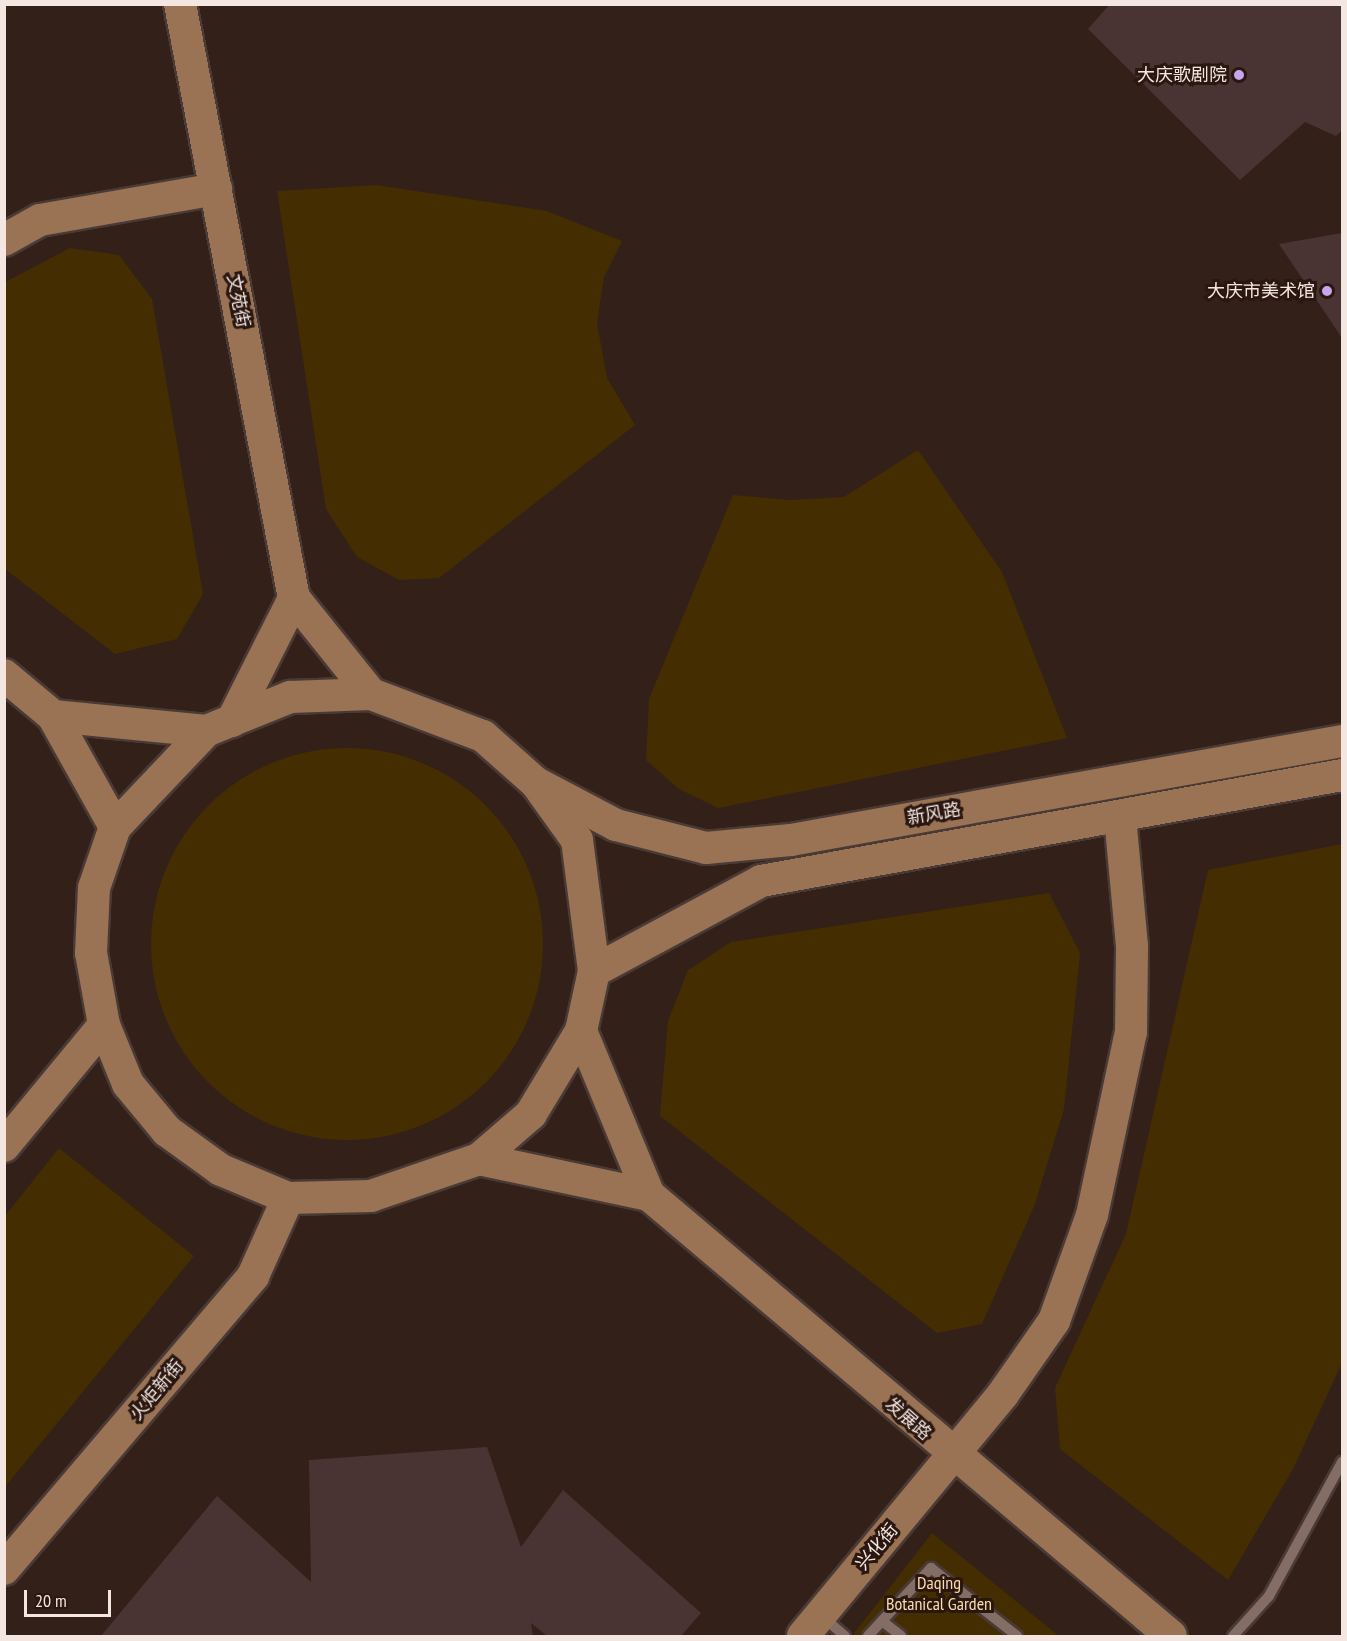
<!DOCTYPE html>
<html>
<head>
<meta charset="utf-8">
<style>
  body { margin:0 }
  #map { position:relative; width:1347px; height:1641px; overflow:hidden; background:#332019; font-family:"PT Sans Narrow","Noto Sans SC",sans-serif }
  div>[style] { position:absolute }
  .green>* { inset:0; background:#442d00 }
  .round { border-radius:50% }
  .building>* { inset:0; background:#4a3433 }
  .roads { filter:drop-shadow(2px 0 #4a3a35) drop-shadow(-2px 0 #4a3a35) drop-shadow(0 2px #4a3a35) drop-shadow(0 -2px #4a3a35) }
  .lane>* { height:10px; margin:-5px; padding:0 5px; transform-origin:5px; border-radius:5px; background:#846d64 }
  .secondary>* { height:32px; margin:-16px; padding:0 16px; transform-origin:16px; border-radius:16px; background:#9a7254 }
  .dots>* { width:16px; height:16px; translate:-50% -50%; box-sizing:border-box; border:3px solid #291710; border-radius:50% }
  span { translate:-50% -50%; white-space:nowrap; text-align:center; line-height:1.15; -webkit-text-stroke:6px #291710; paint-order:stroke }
  .poi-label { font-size:18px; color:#f4e6e1 }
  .right { translate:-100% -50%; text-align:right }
  .street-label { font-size:18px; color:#f4e6e1 }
  .park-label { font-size:18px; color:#fcddad }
  .frame { position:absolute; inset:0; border:6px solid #f4e6e1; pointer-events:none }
  .scale { position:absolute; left:24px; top:1590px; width:87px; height:27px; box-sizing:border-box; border:3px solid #f4e6e1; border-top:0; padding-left:8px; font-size:18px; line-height:21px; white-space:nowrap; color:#f4e6e1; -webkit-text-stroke:4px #291710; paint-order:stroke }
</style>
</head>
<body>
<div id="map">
  <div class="green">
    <i style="clip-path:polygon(376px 185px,547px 211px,622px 241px,604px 277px,597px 323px,607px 378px,635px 425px,439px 578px,399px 580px,357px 557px,326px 509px,277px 191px)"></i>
    <i style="clip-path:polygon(70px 248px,119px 255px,152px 299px,203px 594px,177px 639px,115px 654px,5px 569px,5px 282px)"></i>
    <i style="clip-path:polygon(918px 450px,1002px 572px,1067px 738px,718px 808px,679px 789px,646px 760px,649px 699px,733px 495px,790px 500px,844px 497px)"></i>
    <i class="round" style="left:151px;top:748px;width:392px;height:392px"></i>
    <i style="clip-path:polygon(1342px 844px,1342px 1363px,1293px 1469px,1228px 1580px,1060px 1449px,1055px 1388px,1126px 1234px,1208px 870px)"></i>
    <i style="clip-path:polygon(1049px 893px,1080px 953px,1064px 1109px,1035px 1204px,982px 1324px,937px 1333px,660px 1116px,668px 1021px,688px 970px,731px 942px)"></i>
    <i style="clip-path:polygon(59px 1148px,194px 1256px,5px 1487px,5px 1216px)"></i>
    <i style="clip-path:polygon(932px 1533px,1059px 1636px,852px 1636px)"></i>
  </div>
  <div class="building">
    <i style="clip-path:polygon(1110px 4px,1342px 4px,1342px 130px,1336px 136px,1305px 122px,1240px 180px,1088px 29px)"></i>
    <i style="clip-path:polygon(1342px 233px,1342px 338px,1279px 244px)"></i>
    <i style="clip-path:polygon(487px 1447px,521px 1547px,563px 1490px,701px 1613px,681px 1636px,547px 1636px,531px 1623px,533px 1636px,101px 1636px,217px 1496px,311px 1582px,309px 1460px)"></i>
  </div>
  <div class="roads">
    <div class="lane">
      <i style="left:823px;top:1617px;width:29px;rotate:41deg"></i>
      <i style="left:882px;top:1621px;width:24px;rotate:38deg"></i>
      <i style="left:868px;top:1636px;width:93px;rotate:-47.2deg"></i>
      <i style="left:931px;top:1568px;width:110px;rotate:38.3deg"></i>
      <i style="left:1233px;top:1636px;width:54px;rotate:-48deg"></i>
      <i style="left:1269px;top:1596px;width:153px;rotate:-61.4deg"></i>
    </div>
    <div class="secondary">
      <i style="left:180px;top:4px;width:605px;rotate:79.14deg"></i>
      <i style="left:4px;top:240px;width:41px;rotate:-29.1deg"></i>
      <i style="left:40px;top:220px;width:179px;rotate:-10deg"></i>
      <i style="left:4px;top:675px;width:64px;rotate:39.9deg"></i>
      <i style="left:53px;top:716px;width:127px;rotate:60.8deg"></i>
      <i style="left:53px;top:716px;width:154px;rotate:5.6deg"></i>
      <i style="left:232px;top:721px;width:138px;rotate:-63.2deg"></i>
      <i style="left:294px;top:598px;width:123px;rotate:51.3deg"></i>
      <i style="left:536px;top:783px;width:70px;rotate:54.3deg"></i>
      <i style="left:577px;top:840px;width:132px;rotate:82.6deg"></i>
      <i style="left:594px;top:971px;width:61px;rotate:102.2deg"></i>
      <i style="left:581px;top:1031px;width:97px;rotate:121.1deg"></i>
      <i style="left:531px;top:1114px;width:69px;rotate:139.1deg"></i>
      <i style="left:479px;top:1159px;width:114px;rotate:161.1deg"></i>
      <i style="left:371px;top:1196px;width:83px;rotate:178.6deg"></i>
      <i style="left:288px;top:1198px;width:73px;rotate:-157.3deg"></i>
      <i style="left:221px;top:1170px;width:67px;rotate:-144.2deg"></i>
      <i style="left:167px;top:1131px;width:61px;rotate:-129.7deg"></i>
      <i style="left:128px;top:1084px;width:64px;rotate:-112.1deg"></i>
      <i style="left:104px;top:1025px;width:73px;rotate:-100.2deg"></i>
      <i style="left:91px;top:953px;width:65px;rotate:-87.4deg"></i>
      <i style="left:94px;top:888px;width:65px;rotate:-71deg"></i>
      <i style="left:115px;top:827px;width:132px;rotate:-46.5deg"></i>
      <i style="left:206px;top:731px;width:91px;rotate:-22deg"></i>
      <i style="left:290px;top:697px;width:81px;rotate:-2.1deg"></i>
      <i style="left:371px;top:694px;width:120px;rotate:20.6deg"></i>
      <i style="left:483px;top:736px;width:71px;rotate:41.6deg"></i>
      <i style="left:536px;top:783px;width:90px;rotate:27.7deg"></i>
      <i style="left:616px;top:825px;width:93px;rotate:14.3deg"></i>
      <i style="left:706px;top:848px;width:85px;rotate:-5.4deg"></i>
      <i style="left:791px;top:840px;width:560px;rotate:-10.19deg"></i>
      <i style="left:594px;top:971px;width:190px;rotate:-28.3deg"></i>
      <i style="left:761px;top:881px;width:591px;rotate:-10.34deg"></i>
      <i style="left:4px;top:1146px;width:157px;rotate:-50.4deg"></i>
      <i style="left:479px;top:1159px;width:174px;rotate:12deg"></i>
      <i style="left:649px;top:1195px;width:178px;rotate:-112.5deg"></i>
      <i style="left:649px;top:1195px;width:683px;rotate:40.19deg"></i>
      <i style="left:4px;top:1569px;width:385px;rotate:-49.6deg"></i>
      <i style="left:253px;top:1276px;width:85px;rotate:-65.8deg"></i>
      <i style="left:803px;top:1636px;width:314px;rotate:-50.4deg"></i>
      <i style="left:1003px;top:1394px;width:89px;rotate:-55.1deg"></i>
      <i style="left:1054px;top:1321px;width:113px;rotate:-70.3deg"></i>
      <i style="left:1092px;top:1215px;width:187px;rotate:-78deg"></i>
      <i style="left:1131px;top:1032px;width:86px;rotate:-89.3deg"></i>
      <i style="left:1132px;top:946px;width:130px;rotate:-95.3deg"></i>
    </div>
  </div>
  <div class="dots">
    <i style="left:1239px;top:75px;background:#c8a5ee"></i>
    <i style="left:1327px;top:291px;background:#c8a5ee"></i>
  </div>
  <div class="poi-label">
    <span class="right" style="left:1227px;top:75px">大庆歌剧院</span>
    <span class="right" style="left:1315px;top:291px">大庆市美术馆</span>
  </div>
  <div class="street-label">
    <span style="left:238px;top:301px;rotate:79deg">文苑街</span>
    <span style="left:934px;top:814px;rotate:-10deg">新风路</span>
    <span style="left:157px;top:1390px;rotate:-50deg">火炬新街</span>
    <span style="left:908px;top:1419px;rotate:41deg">发展路</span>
    <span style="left:877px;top:1547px;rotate:-50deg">兴化街</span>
  </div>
  <div class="park-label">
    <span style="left:939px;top:1594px">Daqing<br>Botanical Garden</span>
  </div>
  <div class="frame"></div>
  <div class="scale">20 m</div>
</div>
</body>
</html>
